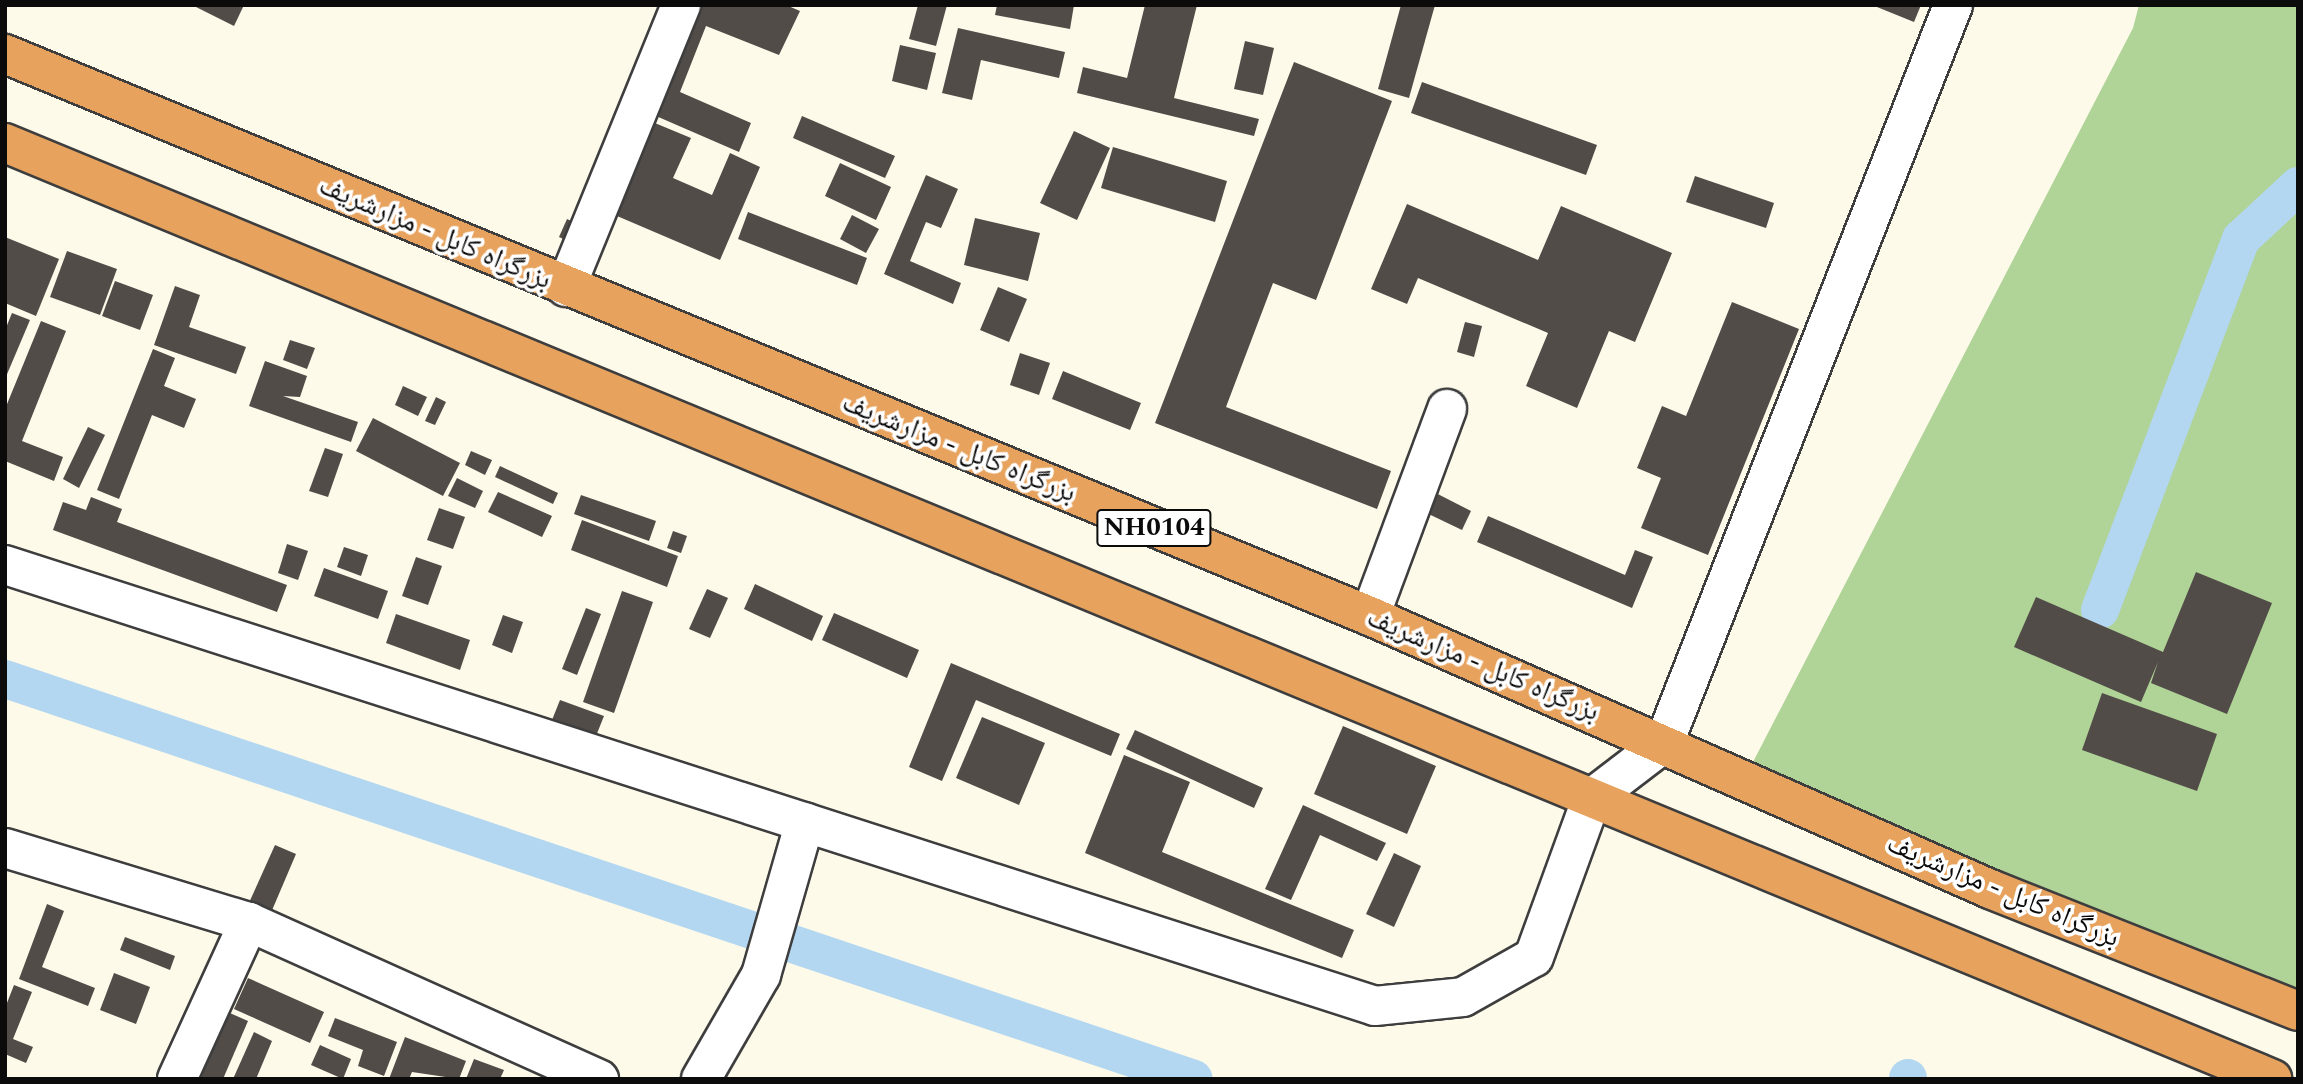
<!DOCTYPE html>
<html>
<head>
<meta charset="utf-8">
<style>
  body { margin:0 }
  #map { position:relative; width:2303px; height:1084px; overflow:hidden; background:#fdfaea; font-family:Spectral,"Noto Naskh Arabic",serif }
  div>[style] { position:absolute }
  .forest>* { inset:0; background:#b0d398 }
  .canal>* { height:38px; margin:-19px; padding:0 19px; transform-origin:19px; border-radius:19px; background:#b3d7f0 }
  .building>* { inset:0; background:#524c48 }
  .roads { filter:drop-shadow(2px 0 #3e3e3e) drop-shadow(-2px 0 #3e3e3e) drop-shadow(0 2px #3e3e3e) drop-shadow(0 -2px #3e3e3e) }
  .minor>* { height:38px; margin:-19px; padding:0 19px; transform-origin:19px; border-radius:19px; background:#fff }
  .highway>* { height:38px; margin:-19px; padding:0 19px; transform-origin:19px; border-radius:19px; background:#e7a35e }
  span { translate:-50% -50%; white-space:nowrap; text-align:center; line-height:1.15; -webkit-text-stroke:7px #fff; paint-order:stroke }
  .shield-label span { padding:2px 5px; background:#fff; border:2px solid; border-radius:5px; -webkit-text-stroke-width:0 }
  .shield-label { font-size:26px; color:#0b0b0b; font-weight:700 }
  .street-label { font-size:28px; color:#0b0b0b }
  .frame { position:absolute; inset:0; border:7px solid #0b0b0b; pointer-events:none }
</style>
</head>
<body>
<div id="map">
  <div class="forest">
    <i style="clip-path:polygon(2139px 5px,2298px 5px,2298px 1010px,1738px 791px,2133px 28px)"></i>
  </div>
  <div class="canal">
    <i style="left:2100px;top:610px;width:397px;rotate:-69.2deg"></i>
    <i style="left:2241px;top:239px;width:78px;rotate:-42.9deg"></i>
    <i style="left:5px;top:679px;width:1254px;rotate:18.59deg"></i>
    <i style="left:1908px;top:1079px;width:1px;rotate:-90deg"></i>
  </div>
  <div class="building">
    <i style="clip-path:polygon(192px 5px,244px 5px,234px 26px)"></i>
    <i style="clip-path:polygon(693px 5px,786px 5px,800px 11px,779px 55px,706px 26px,680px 92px,751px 123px,739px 152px,656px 116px,669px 87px,661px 84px)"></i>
    <i style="clip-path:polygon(918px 5px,947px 5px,936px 46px,909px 39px)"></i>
    <i style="clip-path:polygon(997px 5px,1074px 5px,1070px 29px,995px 15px)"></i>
    <i style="clip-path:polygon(1145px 5px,1197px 5px,1174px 98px,1259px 119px,1254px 136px,1077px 93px,1083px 67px,1127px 78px)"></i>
    <i style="clip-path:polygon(1401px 5px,1435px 5px,1409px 98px,1378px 89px)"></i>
    <i style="clip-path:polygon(1872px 5px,1921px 5px,1914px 22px)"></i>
    <i style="clip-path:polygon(958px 28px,1065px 52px,1059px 78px,981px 60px,972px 100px,942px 93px)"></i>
    <i style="clip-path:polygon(1245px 41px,1274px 48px,1263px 95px,1234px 89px)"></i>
    <i style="clip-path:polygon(900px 45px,936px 53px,927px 90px,892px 81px)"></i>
    <i style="clip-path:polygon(1294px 62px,1392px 101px,1316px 300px,1273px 283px,1226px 407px,1391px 471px,1377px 509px,1155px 423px)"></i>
    <i style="clip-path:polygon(1422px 82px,1597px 145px,1586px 175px,1411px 113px)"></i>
    <i style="clip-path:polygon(802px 116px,895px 156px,885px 178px,793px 138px)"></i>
    <i style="clip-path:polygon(650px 121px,691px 138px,673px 178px,712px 195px,730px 153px,760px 167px,720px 260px,610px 213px)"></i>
    <i style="clip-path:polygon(1074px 131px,1110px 148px,1077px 220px,1040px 203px)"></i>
    <i style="clip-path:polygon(1113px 147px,1227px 181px,1215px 222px,1101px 188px)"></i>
    <i style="clip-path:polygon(840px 163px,891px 187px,876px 220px,825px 196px)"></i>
    <i style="clip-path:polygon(926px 175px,958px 189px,941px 228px,926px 222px,910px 261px,961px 283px,953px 304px,884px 274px)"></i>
    <i style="clip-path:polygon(1695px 176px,1774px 203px,1766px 228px,1686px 202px)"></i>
    <i style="clip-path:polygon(1407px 204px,1538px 260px,1561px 206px,1672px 253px,1635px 342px,1609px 331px,1577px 408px,1526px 386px,1548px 333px,1418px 278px,1407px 304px,1371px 289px)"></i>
    <i style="clip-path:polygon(748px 212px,867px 258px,857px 285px,738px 239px)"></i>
    <i style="clip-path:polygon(852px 215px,879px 229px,866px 253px,840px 239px)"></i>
    <i style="clip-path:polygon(975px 218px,1040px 233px,1028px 281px,964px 265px)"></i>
    <i style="clip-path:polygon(567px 219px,582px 226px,574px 244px,559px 237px)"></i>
    <i style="clip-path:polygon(5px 237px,59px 259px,36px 316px,5px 303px)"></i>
    <i style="clip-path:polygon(67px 251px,117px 269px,100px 315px,50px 297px)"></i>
    <i style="clip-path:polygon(115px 281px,153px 295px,140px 330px,102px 316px)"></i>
    <i style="clip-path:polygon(175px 286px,200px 295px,189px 327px,246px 347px,236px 374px,154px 345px)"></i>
    <i style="clip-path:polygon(998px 287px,1027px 299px,1009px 342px,980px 330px)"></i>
    <i style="clip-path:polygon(1732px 302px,1799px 329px,1708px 555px,1641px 528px,1661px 478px,1637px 468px,1662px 406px,1686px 416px)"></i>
    <i style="clip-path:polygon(12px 313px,30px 320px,5px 379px,5px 330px)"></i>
    <i style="clip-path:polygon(41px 321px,66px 331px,22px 441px,63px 457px,54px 481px,5px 461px,5px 409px)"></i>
    <i style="clip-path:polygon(1465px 322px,1482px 326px,1474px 357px,1457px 352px)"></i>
    <i style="clip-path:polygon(290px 340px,315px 348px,307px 369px,283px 360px)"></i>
    <i style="clip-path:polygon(153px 349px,175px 358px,164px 386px,196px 399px,184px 428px,152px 415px,119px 499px,97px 490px)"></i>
    <i style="clip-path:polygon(1020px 353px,1050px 363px,1039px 395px,1010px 385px)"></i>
    <i style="clip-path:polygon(265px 361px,307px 376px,300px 397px,283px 396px,358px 422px,351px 442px,249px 406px)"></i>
    <i style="clip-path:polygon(1063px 371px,1141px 403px,1130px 430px,1052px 399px)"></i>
    <i style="clip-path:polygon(403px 386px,427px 397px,418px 416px,395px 405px)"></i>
    <i style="clip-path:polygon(436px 397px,446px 402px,435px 425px,425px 421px)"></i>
    <i style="clip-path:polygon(373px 418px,460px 463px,443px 496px,356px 451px)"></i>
    <i style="clip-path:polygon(88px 427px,105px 435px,79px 488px,63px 479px)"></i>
    <i style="clip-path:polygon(325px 448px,343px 454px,328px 497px,309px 491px)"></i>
    <i style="clip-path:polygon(471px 451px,492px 460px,485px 475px,465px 465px)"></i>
    <i style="clip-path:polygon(500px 466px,558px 493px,553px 504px,495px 477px)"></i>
    <i style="clip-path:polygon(457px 478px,483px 491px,475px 508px,448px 496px)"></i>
    <i style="clip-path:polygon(1424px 487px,1471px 511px,1462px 530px,1414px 507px)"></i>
    <i style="clip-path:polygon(498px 492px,552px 516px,542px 537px,488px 512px)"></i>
    <i style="clip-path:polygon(581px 495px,656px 521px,649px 541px,574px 514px)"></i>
    <i style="clip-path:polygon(91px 497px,122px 509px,117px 522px,287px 585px,277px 612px,53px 530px,63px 502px,86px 510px)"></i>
    <i style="clip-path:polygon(439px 508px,465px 517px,453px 549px,427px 540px)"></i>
    <i style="clip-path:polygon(1488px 516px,1625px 575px,1635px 550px,1653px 557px,1632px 608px,1477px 542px)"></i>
    <i style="clip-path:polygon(582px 520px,678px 556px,667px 587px,571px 550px)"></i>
    <i style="clip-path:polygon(673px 531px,687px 536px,681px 553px,667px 548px)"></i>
    <i style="clip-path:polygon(287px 544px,308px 551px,298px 580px,278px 573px)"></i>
    <i style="clip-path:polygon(344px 547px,368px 555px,361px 576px,337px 567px)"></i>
    <i style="clip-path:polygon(416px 557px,442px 566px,428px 605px,402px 596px)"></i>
    <i style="clip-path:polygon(324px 568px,388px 591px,378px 619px,314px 596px)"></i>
    <i style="clip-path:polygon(2196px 572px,2272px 603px,2227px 714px,2151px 683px,2158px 662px,2141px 702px,2014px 647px,2036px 597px,2163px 652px)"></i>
    <i style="clip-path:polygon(755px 584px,823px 616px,812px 641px,744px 609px)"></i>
    <i style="clip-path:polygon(707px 589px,728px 598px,710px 638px,689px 629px)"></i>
    <i style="clip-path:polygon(622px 591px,653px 602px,614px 713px,583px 702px)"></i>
    <i style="clip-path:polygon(586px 608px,601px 614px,577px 675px,562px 669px)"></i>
    <i style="clip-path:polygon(834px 613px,919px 650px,907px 678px,822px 640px)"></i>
    <i style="clip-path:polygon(396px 614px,470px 640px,460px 670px,386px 643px)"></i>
    <i style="clip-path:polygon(503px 615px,523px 622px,512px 653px,492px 645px)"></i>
    <i style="clip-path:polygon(951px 663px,1120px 734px,1111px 756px,976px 700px,942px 781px,909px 767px)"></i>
    <i style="clip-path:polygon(2102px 693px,2217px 734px,2197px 791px,2082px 750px)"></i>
    <i style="clip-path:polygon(560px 700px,604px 716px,596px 736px,552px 720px)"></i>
    <i style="clip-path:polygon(982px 717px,1045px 743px,1019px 805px,956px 778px)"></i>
    <i style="clip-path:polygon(1343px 726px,1436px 766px,1407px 834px,1314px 794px)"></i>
    <i style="clip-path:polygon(1135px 730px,1263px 788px,1254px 808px,1126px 749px)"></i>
    <i style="clip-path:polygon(1124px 755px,1190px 782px,1162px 852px,1354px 930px,1342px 958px,1085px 853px)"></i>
    <i style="clip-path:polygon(1303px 805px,1386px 843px,1377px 861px,1320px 835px,1291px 900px,1265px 889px)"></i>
    <i style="clip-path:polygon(275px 845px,296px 854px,270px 915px,248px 905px)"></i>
    <i style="clip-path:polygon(1394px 853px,1421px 866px,1394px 927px,1366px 914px)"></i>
    <i style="clip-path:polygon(47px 904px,64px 911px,42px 967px,95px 988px,88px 1006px,19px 979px)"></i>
    <i style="clip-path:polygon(125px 937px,175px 956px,170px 970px,120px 950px)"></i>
    <i style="clip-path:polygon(114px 973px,150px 987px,136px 1024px,100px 1010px)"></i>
    <i style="clip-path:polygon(248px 978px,324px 1012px,310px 1043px,234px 1009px)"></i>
    <i style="clip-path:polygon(14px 985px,32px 992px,13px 1039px,33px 1047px,26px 1063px,5px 1054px,5px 1008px)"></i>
    <i style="clip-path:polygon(223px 1010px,248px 1021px,223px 1079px,194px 1079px)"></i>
    <i style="clip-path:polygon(335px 1018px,397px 1042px,384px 1076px,358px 1066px,363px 1050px,328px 1036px)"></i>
    <i style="clip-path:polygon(254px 1032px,272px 1041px,256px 1079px,233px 1079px)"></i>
    <i style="clip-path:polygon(405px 1037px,466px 1061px,459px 1079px,412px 1072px,409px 1079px,389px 1079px)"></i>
    <i style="clip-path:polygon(320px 1045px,351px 1059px,343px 1079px,311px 1065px)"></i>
    <i style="clip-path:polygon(474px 1059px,504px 1070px,500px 1079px,466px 1079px)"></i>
  </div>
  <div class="roads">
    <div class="minor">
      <i style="left:566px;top:287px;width:305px;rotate:-67.8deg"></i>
      <i style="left:5px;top:565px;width:1439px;rotate:17.84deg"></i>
      <i style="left:1375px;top:1006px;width:88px;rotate:-5.8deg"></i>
      <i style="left:1463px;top:997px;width:81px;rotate:-29.4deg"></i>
      <i style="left:1534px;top:957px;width:169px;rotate:-70deg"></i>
      <i style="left:1592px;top:798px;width:91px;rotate:-37.4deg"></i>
      <i style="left:1664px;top:743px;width:793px;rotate:-68.61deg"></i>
      <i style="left:1370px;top:616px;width:221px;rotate:-69.6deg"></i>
      <i style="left:5px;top:848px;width:255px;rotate:16.9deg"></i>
      <i style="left:249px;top:922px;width:384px;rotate:24.2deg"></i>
      <i style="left:177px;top:1079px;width:173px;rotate:-65.4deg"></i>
      <i style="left:701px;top:1079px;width:120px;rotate:-60deg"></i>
      <i style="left:761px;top:975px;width:159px;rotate:-74deg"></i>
    </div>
    <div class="highway">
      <i style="left:5px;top:54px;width:1476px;rotate:22.38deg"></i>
      <i style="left:1370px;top:616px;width:677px;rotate:23.76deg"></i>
      <i style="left:1990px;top:889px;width:331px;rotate:21.6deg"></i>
      <i style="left:5px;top:143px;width:2453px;rotate:22.43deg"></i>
    </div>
  </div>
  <div class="shield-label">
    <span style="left:1154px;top:528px">NH0104</span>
  </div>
  <div class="street-label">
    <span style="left:435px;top:233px;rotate:23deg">بزرگراه کابل - مزارشریف</span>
    <span style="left:959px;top:448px;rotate:22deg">بزرگراه کابل - مزارشریف</span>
    <span style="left:1483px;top:665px;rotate:23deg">بزرگراه کابل - مزارشریف</span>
    <span style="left:2003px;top:891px;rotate:23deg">بزرگراه کابل - مزارشریف</span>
  </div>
  <div class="frame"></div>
</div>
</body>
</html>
